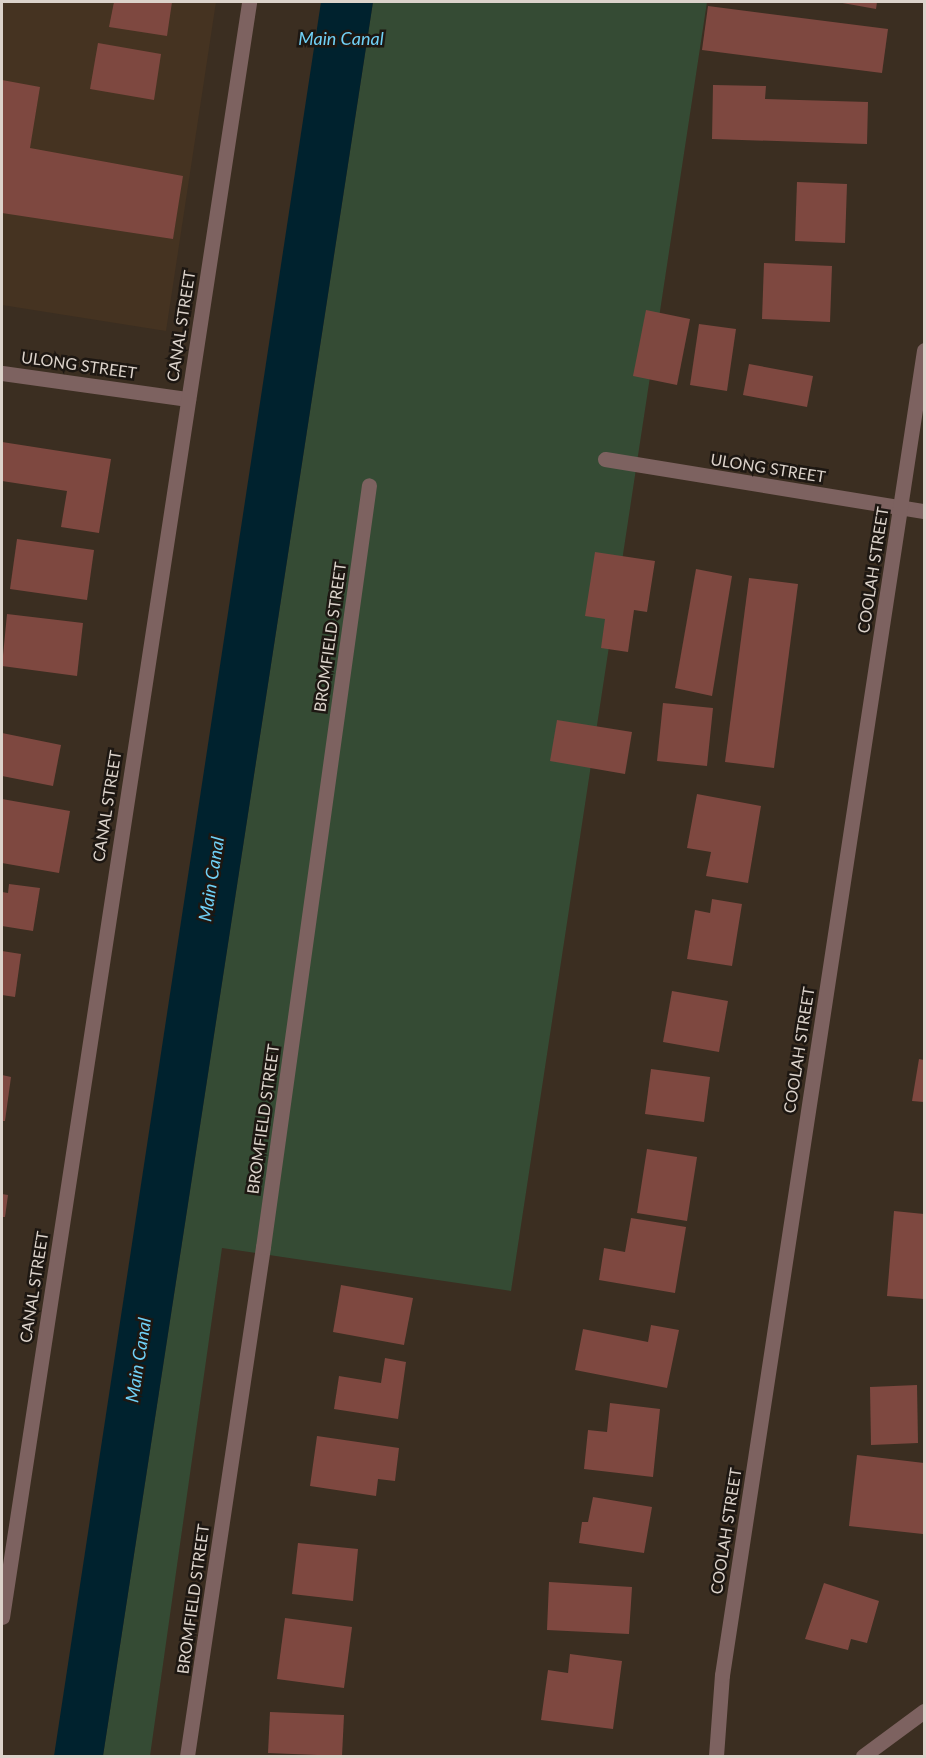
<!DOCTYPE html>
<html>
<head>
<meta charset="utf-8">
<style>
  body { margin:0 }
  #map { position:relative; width:926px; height:1758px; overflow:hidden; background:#3b2e21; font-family:Lato,sans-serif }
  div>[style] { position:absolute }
  .built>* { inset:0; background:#453321 }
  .green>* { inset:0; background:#354b34 }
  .water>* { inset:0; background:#00222e }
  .building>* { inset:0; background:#7e4840 }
  .minor>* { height:15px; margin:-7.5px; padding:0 7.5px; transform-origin:7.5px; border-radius:7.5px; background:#7d6260 }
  span { translate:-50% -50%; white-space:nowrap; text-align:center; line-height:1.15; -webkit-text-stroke:5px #1d1712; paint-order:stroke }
  .street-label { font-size:16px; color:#dcd3cb }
  .water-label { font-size:18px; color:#70d1f7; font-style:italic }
  .frame { position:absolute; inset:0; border:3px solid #dcd3cb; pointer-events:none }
</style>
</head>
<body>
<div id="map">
  <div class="built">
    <i style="clip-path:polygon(2px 2px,216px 2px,166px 331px,2px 305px)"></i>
  </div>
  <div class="green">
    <i style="clip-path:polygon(373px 2px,707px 2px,511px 1291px,222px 1248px,150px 1756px,103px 1756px)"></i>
  </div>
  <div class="water">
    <i style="clip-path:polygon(321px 2px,373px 2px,103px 1756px,54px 1756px)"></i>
  </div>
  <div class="building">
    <i style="clip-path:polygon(114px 2px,172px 2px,167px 36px,109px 27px)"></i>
    <i style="clip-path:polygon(837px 2px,877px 2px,876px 9px)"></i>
    <i style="clip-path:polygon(708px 6px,888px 29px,882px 73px,702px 50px)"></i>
    <i style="clip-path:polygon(98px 43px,161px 54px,154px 100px,90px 89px)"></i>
    <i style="clip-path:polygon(2px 80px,40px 87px,30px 148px,183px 176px,173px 239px,2px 213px)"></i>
    <i style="clip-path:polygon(713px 85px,766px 86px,765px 99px,868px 102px,867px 144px,712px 139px)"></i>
    <i style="clip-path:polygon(797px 182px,847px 184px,845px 243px,795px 241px)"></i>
    <i style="clip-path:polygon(764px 263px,832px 266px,830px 322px,762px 319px)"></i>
    <i style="clip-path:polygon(646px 310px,690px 319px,677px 385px,633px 376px)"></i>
    <i style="clip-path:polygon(699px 324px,736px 329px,727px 391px,690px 385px)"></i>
    <i style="clip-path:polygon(749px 364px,813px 376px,807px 407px,743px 395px)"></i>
    <i style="clip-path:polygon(2px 442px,111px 459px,99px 533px,61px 527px,67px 491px,2px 481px)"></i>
    <i style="clip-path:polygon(17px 539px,94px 550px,87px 600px,10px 589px)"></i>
    <i style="clip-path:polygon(595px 552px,655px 561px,647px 612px,634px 610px,628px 652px,601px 648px,605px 619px,585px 616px)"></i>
    <i style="clip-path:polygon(696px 569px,732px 576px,712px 696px,675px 688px)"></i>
    <i style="clip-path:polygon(749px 578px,798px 584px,774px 768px,725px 762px)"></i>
    <i style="clip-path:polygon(7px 614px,83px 623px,77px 676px,2px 666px)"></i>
    <i style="clip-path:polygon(663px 703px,713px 708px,707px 766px,657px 761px)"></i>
    <i style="clip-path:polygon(557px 720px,632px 732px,625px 774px,550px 761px)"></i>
    <i style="clip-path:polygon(2px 733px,61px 745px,53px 786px,2px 776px)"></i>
    <i style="clip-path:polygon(697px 794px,761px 806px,748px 883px,706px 876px,711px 852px,687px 848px)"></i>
    <i style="clip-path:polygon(2px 799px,70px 811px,59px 873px,2px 863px)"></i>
    <i style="clip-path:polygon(9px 884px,40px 888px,33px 931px,2px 926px,2px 892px,8px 893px)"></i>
    <i style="clip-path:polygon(712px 899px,742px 904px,732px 966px,687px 959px,695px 910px,710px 913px)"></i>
    <i style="clip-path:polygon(2px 951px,21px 954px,15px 997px,2px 995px)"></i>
    <i style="clip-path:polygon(672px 991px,728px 1001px,719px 1052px,663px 1042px)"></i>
    <i style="clip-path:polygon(919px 1059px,924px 1060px,924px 1102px,912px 1101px)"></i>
    <i style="clip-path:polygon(651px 1069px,710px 1077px,704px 1122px,645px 1114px)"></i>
    <i style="clip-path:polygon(2px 1075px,11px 1077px,5px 1121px,2px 1121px)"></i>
    <i style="clip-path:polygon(647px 1149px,697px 1157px,687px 1221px,637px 1213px)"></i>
    <i style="clip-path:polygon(2px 1194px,8px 1195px,5px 1217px,2px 1217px)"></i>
    <i style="clip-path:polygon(894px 1211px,924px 1214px,924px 1299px,887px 1296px)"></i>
    <i style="clip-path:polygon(631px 1218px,686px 1227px,675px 1293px,599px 1280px,604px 1248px,625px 1252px)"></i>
    <i style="clip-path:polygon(341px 1285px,413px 1298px,404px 1345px,333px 1332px)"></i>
    <i style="clip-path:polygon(651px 1325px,679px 1330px,667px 1388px,575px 1370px,583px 1329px,648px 1342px)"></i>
    <i style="clip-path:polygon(385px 1358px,406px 1362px,398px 1419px,334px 1409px,339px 1376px,381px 1383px)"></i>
    <i style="clip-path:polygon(917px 1385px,918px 1443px,871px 1445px,870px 1387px)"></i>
    <i style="clip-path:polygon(610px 1403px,660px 1409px,653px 1477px,584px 1469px,588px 1430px,607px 1432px)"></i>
    <i style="clip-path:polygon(317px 1436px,399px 1448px,395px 1481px,378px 1479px,376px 1496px,310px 1486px)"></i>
    <i style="clip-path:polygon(857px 1455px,924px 1463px,923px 1534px,849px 1526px)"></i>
    <i style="clip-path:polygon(593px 1497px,652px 1507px,644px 1553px,579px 1543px,582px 1522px,588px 1522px)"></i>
    <i style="clip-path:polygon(298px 1543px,358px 1549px,353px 1601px,292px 1594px)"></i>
    <i style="clip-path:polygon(549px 1582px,632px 1587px,629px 1634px,547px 1630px)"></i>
    <i style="clip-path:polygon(824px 1583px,879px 1601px,867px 1643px,851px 1639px,848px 1650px,805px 1639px)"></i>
    <i style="clip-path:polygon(285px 1618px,352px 1627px,344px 1688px,277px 1679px)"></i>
    <i style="clip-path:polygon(570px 1654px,622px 1661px,613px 1729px,541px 1720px,548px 1670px,568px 1673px)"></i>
    <i style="clip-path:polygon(270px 1712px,344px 1715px,342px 1756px,268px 1753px)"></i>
  </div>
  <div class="minor">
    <i style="left:2px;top:373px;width:188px;rotate:8deg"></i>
    <i style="left:605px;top:459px;width:323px;rotate:9.3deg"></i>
    <i style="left:2px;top:1617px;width:1634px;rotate:-81.3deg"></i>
    <i style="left:187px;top:1756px;width:515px;rotate:-81.51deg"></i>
    <i style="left:263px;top:1247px;width:769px;rotate:-82.08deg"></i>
    <i style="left:716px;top:1756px;width:81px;rotate:-85.8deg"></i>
    <i style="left:722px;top:1675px;width:1340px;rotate:-81.33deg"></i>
    <i style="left:863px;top:1756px;width:76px;rotate:-36.4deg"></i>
  </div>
  <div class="street-label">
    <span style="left:181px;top:326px;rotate:-81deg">CANAL STREET</span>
    <span style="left:79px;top:365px;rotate:8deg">ULONG STREET</span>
    <span style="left:768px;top:468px;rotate:9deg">ULONG STREET</span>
    <span style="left:873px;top:570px;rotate:-81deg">COOLAH STREET</span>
    <span style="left:330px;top:637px;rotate:-82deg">BROMFIELD STREET</span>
    <span style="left:107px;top:806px;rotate:-81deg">CANAL STREET</span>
    <span style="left:799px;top:1050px;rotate:-81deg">COOLAH STREET</span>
    <span style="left:263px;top:1119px;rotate:-82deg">BROMFIELD STREET</span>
    <span style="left:34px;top:1287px;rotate:-81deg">CANAL STREET</span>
    <span style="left:726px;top:1531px;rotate:-81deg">COOLAH STREET</span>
    <span style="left:193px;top:1599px;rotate:-82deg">BROMFIELD STREET</span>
  </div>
  <div class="water-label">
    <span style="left:341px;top:38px">Main Canal</span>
    <span style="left:211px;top:879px;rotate:-81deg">Main Canal</span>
    <span style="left:138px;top:1360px;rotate:-81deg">Main Canal</span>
  </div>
  <div class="frame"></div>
</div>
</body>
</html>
